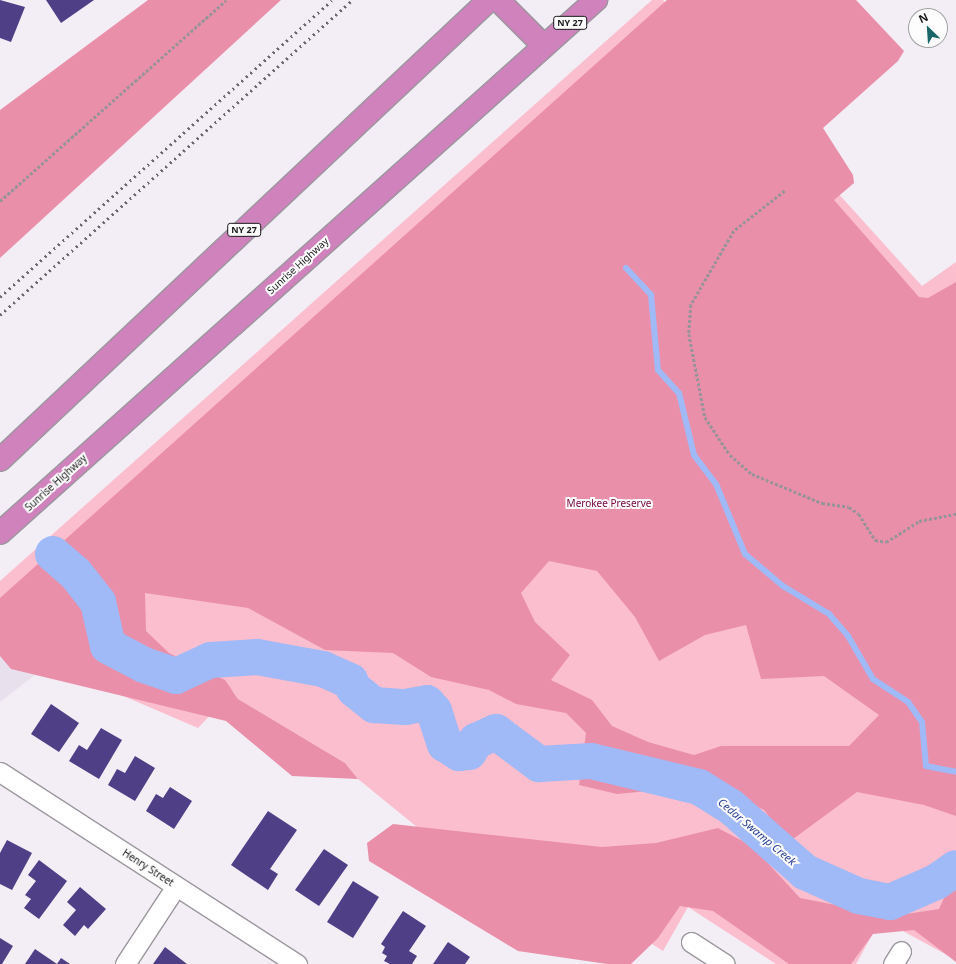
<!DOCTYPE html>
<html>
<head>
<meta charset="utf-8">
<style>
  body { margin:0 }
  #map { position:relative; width:956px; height:964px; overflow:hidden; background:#f3eef5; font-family:"Noto Sans",sans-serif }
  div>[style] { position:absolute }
  .built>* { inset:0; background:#e9e0ee }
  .green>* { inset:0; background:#fbbece }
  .forest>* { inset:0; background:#ea8faa }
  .stream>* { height:6px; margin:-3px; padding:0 3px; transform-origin:3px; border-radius:3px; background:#a0b9f7 }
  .river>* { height:36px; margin:-18px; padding:0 18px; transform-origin:18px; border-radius:18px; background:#a0b9f7 }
  .building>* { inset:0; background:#4e3f86 }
  .path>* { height:2.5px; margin-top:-1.25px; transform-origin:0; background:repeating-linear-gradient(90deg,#979398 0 3px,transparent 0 5px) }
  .roads { filter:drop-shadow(1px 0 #9b979e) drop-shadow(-1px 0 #9b979e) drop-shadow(0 1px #9b979e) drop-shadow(0 -1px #9b979e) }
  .minor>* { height:19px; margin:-9.5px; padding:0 9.5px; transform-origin:9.5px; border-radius:9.5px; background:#fff }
  .trunk>* { height:22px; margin:-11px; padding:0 11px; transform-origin:11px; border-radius:11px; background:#cf82bc }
  .rail>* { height:3px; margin-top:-1.5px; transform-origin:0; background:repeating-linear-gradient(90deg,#6b696d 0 2px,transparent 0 6px) }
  span { translate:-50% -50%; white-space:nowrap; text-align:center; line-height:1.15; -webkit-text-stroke:4px #fefdfe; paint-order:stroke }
  .shield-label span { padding:1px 3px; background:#fefdfe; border:1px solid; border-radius:3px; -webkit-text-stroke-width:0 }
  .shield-label { font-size:9px; color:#1a191b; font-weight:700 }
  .street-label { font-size:10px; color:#1a191b }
  .park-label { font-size:10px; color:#740239 }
  .water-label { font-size:11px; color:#264096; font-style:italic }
  .north { position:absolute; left:908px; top:8px; width:40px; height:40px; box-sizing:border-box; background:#fefdfe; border:1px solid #a3a2a3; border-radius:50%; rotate:335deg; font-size:11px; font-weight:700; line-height:16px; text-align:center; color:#1a191b }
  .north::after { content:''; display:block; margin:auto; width:14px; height:18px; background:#196768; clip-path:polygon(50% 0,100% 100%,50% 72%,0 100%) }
</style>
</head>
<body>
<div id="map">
  <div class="built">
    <i style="clip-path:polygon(0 656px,11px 669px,35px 675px,0 702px)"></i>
  </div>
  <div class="green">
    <i style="clip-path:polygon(652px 0,663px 0,922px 286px,956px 262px,956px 960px,881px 919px,856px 964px,776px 964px,688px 907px,663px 951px,481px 835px,417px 827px,358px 779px,345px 763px,238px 699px,233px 691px,198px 728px,0 643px,0 581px)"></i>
  </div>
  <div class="forest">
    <i style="clip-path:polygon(148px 0,281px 0,0 258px,0 110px)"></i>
    <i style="clip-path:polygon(evenodd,667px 0,856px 0,904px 51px,898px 61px,823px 128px,853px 175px,854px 183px,834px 200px,919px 297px,928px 298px,956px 282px,956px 816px,924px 805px,857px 792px,789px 842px,764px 810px,711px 785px,617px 794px,579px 785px,586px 733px,566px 713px,516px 704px,489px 690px,431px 677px,393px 653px,325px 650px,248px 608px,145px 593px,146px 631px,169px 653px,225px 680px,238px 699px,345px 763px,358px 779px,292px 776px,226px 721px,11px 669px,0 656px,0 598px,667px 0,549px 561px,597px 571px,635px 617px,659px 661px,705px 635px,746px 625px,761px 679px,824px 676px,879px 715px,849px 746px,721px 746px,694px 755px,648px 742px,612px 726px,592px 700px,551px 680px,570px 655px,535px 622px,521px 593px,549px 561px)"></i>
    <i style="clip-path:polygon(393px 824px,602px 847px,656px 843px,718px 828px,752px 846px,800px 898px,893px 916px,939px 909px,956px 872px,956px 962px,914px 930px,873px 934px,851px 964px,789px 964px,713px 911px,680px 906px,658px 938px,631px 964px,607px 964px,518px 951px,369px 861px,367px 843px)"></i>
  </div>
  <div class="stream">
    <i style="left:626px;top:268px;width:37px;rotate:47deg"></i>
    <i style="left:651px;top:295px;width:75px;rotate:84.7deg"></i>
    <i style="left:658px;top:370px;width:31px;rotate:48deg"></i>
    <i style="left:679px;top:393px;width:64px;rotate:76.4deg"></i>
    <i style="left:694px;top:455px;width:36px;rotate:53deg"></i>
    <i style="left:716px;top:484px;width:76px;rotate:67.5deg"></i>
    <i style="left:745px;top:554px;width:50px;rotate:40.1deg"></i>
    <i style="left:783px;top:586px;width:54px;rotate:31.3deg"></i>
    <i style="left:829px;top:614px;width:29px;rotate:49deg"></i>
    <i style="left:848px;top:636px;width:50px;rotate:59.8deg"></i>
    <i style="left:873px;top:679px;width:42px;rotate:33.3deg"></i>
    <i style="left:908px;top:702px;width:24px;rotate:55deg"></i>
    <i style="left:922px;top:722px;width:44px;rotate:84.8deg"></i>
    <i style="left:926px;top:766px;width:31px;rotate:11deg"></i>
  </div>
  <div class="river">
    <i style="left:53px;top:554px;width:30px;rotate:41deg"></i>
    <i style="left:76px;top:574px;width:36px;rotate:52deg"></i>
    <i style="left:98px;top:602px;width:45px;rotate:77.2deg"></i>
    <i style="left:108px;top:646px;width:41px;rotate:27.8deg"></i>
    <i style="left:144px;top:665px;width:34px;rotate:19deg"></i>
    <i style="left:176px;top:676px;width:38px;rotate:-25deg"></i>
    <i style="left:211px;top:660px;width:46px;rotate:-3.7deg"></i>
    <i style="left:257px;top:657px;width:67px;rotate:10.3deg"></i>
    <i style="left:323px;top:669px;width:30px;rotate:24deg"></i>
    <i style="left:350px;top:681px;width:9px;rotate:63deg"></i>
    <i style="left:354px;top:689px;width:26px;rotate:39deg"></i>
    <i style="left:374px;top:705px;width:31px;rotate:4deg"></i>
    <i style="left:405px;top:707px;width:22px;rotate:-10deg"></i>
    <i style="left:427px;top:703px;width:11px;rotate:49deg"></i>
    <i style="left:434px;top:711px;width:35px;rotate:72deg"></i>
    <i style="left:445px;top:744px;width:17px;rotate:33deg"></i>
    <i style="left:459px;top:753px;width:10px;rotate:-6deg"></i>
    <i style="left:469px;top:752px;width:13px;rotate:-58deg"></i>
    <i style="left:476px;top:741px;width:22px;rotate:-24deg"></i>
    <i style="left:496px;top:732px;width:54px;rotate:36.7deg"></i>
    <i style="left:539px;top:764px;width:52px;rotate:-3.3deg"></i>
    <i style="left:591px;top:761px;width:111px;rotate:13.5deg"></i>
    <i style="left:699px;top:787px;width:36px;rotate:32deg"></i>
    <i style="left:730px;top:806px;width:100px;rotate:41.3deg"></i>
    <i style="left:805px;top:872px;width:59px;rotate:24deg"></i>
    <i style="left:859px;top:896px;width:32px;rotate:11deg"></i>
    <i style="left:890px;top:902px;width:50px;rotate:-23.5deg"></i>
    <i style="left:936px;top:882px;width:24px;rotate:-35deg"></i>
  </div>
  <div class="building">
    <i style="clip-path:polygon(0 0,25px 7px,11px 42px,0 38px)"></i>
    <i style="clip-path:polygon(46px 0,94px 0,61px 23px)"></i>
    <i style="clip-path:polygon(51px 704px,79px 723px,59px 752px,31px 734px)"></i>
    <i style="clip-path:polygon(101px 728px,122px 740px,99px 779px,69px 761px,79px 745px,87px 750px)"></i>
    <i style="clip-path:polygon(135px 756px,155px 768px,135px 801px,108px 785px,117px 769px,125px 773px)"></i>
    <i style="clip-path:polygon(170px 787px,192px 801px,174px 829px,146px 811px,156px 794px,163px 798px)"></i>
    <i style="clip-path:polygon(268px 811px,297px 830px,270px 869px,278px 874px,268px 890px,231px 865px)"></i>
    <i style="clip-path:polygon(7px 840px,32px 853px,12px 890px,0 884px,0 853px)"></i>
    <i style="clip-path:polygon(324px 849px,348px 865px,319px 906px,295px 890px)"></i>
    <i style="clip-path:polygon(39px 860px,67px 881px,39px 919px,24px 908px,31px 899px,25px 895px,36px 881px,28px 875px)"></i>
    <i style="clip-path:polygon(353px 881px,379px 897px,353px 938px,327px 922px)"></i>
    <i style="clip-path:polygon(80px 887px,106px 909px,88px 929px,84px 925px,75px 936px,63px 925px,76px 910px,67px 902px)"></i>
    <i style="clip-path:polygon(403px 911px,426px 926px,409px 951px,417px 956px,412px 964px,390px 964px,384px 961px,387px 956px,382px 953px,385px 947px,381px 944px)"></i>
    <i style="clip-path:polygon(0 938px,13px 946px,2px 964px,0 964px)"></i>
    <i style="clip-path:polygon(448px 942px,470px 957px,465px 964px,433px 964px)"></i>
    <i style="clip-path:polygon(165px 947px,187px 964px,153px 964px)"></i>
    <i style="clip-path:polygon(35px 949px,57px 964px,25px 964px)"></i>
    <i style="clip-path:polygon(61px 958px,70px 964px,57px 964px)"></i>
  </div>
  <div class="path">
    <i style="left:785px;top:191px;width:65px;rotate:141.9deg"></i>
    <i style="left:734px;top:231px;width:86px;rotate:120.2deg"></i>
    <i style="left:691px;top:305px;width:29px;rotate:94deg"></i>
    <i style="left:689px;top:334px;width:85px;rotate:79.1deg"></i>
    <i style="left:705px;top:417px;width:45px;rotate:56.7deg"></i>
    <i style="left:730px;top:455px;width:29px;rotate:41deg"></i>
    <i style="left:752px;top:474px;width:76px;rotate:22.5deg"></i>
    <i style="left:822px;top:503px;width:27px;rotate:8deg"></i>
    <i style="left:849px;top:507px;width:12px;rotate:35deg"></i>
    <i style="left:859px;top:514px;width:31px;rotate:58deg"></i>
    <i style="left:875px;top:540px;width:11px;rotate:10deg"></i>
    <i style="left:886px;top:542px;width:39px;rotate:-32deg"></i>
    <i style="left:919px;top:521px;width:38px;rotate:-11deg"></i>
    <i style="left:0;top:201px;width:302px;rotate:-41.6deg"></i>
  </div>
  <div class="roads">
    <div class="minor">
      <i style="left:0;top:772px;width:354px;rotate:32.9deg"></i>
      <i style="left:691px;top:942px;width:40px;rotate:32.9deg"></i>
      <i style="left:125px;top:964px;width:93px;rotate:-56.8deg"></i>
      <i style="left:893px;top:964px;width:15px;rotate:-58deg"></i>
    </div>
    <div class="trunk">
      <i style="left:498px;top:0;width:65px;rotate:45deg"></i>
      <i style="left:0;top:460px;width:671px;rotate:-43.25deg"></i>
      <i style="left:0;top:533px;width:800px;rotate:-41.81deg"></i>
    </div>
  </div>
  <div class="rail">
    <i style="left:0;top:297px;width:445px;rotate:-41.8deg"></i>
    <i style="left:0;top:315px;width:472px;rotate:-41.8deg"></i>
  </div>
  <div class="shield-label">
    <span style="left:570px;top:23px">NY 27</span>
    <span style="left:244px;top:230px">NY 27</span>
  </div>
  <div class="street-label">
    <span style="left:298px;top:266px;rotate:-42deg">Sunrise Highway</span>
    <span style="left:56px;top:483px;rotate:-42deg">Sunrise Highway</span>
    <span style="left:148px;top:868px;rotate:33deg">Henry Street</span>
  </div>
  <div class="park-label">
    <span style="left:609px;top:504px">Merokee Preserve</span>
  </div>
  <div class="water-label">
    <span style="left:757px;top:832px;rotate:40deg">Cedar Swamp Creek</span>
  </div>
  <div class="north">N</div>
</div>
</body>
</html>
